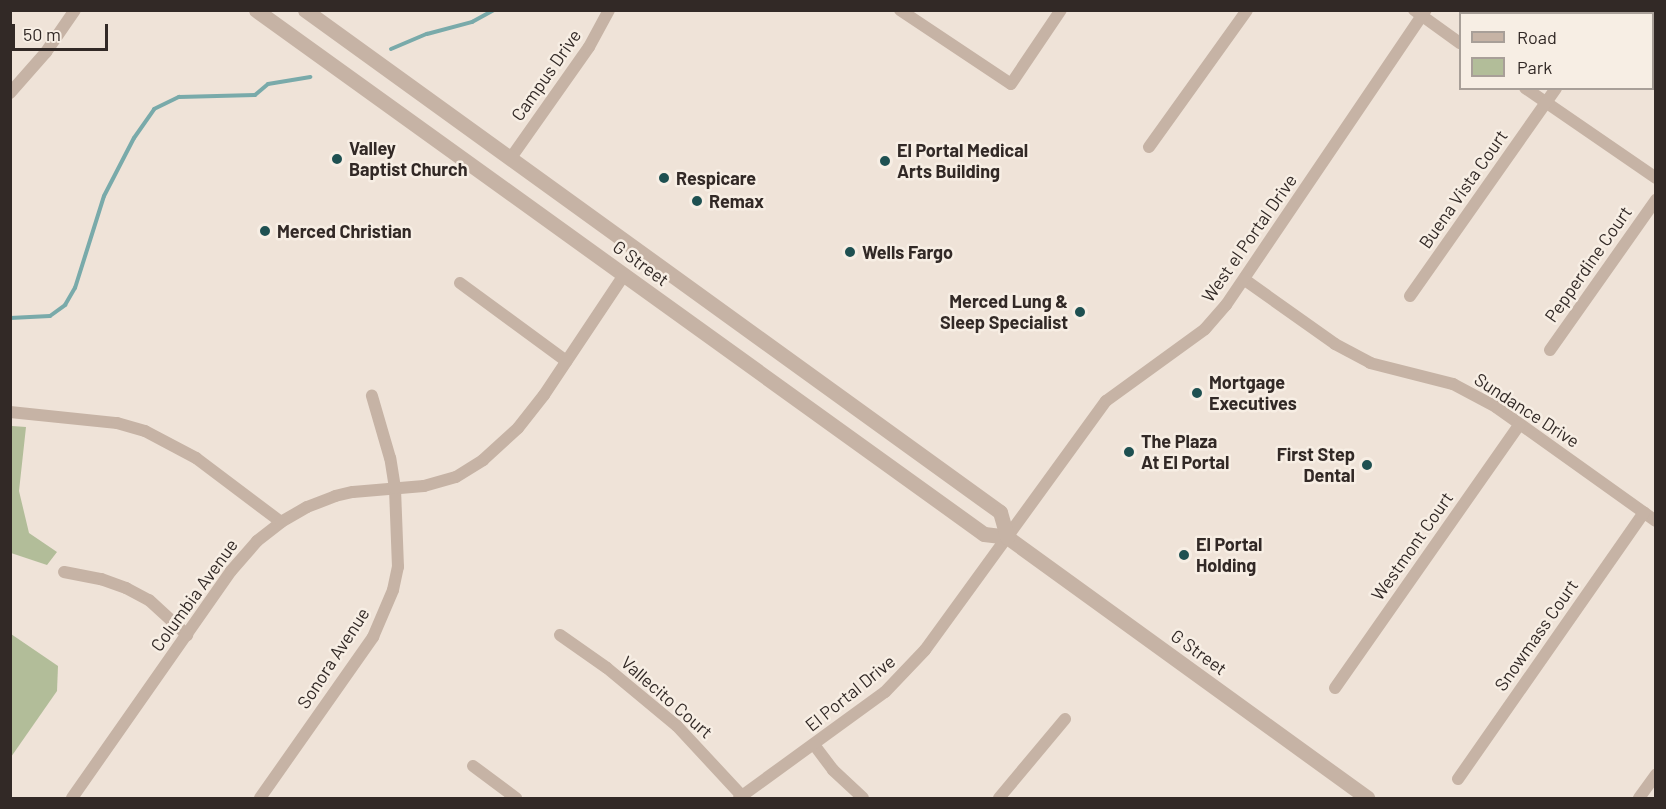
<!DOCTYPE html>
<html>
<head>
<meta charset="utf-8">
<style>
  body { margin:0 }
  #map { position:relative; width:1666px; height:809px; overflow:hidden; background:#efe3d8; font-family:Barlow,sans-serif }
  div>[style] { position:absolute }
  .green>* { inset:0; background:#b2bd99 }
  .stream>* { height:4px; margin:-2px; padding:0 2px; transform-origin:2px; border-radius:2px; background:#79aaaa }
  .minor>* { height:12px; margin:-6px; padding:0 6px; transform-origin:6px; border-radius:6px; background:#c6b3a5 }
  .tertiary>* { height:15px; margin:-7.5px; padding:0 7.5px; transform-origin:7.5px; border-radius:7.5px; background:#c6b3a5 }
  .dots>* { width:16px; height:16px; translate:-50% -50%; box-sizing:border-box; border:3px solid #f7eee4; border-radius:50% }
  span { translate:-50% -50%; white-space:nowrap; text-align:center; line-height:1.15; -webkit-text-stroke:5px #f7eee4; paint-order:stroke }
  .street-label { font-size:18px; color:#322926 }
  .poi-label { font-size:18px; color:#322926; font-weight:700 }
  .left { translate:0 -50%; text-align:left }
  .right { translate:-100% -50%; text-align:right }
  .frame { position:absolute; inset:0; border:12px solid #322926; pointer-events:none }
  .legend { position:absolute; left:1459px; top:12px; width:195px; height:78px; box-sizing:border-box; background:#f7eee4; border:2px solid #a89f98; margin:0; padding:8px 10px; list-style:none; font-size:18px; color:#322926 }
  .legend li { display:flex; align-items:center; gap:12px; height:30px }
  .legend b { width:30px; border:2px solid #a89f98 }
  .scale { position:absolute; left:12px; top:24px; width:96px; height:27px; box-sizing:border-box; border:3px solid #322926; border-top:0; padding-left:8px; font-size:18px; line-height:21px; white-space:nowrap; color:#322926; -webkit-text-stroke:4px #f7eee4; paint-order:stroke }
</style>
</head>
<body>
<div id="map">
  <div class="green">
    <i style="clip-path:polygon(12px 426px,26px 427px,19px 491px,29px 533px,57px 552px,47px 565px,11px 553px)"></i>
    <i style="clip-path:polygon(11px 634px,58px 666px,57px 691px,11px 757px)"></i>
  </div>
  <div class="stream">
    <i style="left:391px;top:49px;width:39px;rotate:-23deg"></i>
    <i style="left:427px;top:34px;width:47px;rotate:-14.9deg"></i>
    <i style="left:472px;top:22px;width:25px;rotate:-29deg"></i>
    <i style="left:10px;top:318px;width:40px;rotate:-2.9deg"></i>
    <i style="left:50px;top:316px;width:19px;rotate:-36deg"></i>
    <i style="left:65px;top:305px;width:20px;rotate:-60deg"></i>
    <i style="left:75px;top:288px;width:96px;rotate:-72.5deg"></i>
    <i style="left:104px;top:196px;width:65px;rotate:-62.7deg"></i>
    <i style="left:134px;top:138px;width:35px;rotate:-55deg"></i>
    <i style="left:154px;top:109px;width:28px;rotate:-26deg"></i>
    <i style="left:179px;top:97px;width:76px;rotate:-1.5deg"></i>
    <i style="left:255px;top:95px;width:17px;rotate:-40deg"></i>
    <i style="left:268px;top:84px;width:43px;rotate:-9.5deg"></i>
  </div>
  <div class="minor">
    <i style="left:900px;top:10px;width:133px;rotate:33.7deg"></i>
    <i style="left:1011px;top:84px;width:89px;rotate:-56deg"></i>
    <i style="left:1414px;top:10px;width:57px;rotate:35.7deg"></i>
    <i style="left:1609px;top:14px;width:4px;rotate:-63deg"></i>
    <i style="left:1525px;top:88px;width:159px;rotate:34.5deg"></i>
    <i style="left:10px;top:93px;width:55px;rotate:-48.7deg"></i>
    <i style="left:46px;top:52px;width:51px;rotate:-55.4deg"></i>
    <i style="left:1149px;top:147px;width:168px;rotate:-54.4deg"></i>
    <i style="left:510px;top:159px;width:137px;rotate:-54.8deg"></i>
    <i style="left:589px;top:47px;width:42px;rotate:-61.6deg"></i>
    <i style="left:1245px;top:280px;width:110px;rotate:35.4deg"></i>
    <i style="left:1335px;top:344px;width:40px;rotate:28deg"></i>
    <i style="left:1370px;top:363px;width:86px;rotate:14.2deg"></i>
    <i style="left:1453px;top:384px;width:49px;rotate:28.1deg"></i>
    <i style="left:1496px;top:407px;width:196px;rotate:35.5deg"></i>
    <i style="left:460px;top:283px;width:132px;rotate:36.3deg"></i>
    <i style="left:1410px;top:296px;width:254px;rotate:-54.9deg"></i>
    <i style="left:1550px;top:350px;width:184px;rotate:-54.8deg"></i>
    <i style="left:10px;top:412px;width:108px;rotate:5.9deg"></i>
    <i style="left:117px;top:423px;width:29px;rotate:16deg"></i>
    <i style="left:145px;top:431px;width:58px;rotate:27.9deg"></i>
    <i style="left:196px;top:458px;width:106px;rotate:37deg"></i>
    <i style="left:64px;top:572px;width:38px;rotate:11deg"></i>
    <i style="left:101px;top:579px;width:27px;rotate:20deg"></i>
    <i style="left:126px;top:588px;width:26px;rotate:28deg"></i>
    <i style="left:149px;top:600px;width:52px;rotate:42.6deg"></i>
    <i style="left:560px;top:635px;width:57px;rotate:35.1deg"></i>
    <i style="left:607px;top:668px;width:91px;rotate:39.6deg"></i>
    <i style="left:677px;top:726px;width:96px;rotate:47.1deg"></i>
    <i style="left:1335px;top:688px;width:322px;rotate:-55deg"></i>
    <i style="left:815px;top:746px;width:30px;rotate:53deg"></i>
    <i style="left:833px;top:770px;width:41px;rotate:43deg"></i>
    <i style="left:473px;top:766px;width:54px;rotate:36.7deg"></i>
    <i style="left:1458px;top:779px;width:325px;rotate:-55.1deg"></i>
    <i style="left:72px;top:798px;width:277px;rotate:-55deg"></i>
    <i style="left:231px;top:571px;width:40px;rotate:-49deg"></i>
    <i style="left:257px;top:541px;width:31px;rotate:-38deg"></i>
    <i style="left:281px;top:522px;width:30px;rotate:-30deg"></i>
    <i style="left:307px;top:507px;width:30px;rotate:-21deg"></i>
    <i style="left:335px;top:496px;width:18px;rotate:-13deg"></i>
    <i style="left:353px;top:492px;width:71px;rotate:-4.8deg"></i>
    <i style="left:424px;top:486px;width:33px;rotate:-16deg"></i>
    <i style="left:456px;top:477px;width:32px;rotate:-32deg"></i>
    <i style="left:483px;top:460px;width:47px;rotate:-42.4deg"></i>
    <i style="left:518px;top:428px;width:42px;rotate:-51.8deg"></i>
    <i style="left:544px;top:395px;width:144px;rotate:-56.3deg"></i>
    <i style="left:260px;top:798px;width:197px;rotate:-54.9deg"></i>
    <i style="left:373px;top:637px;width:51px;rotate:-66.9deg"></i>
    <i style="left:393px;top:590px;width:24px;rotate:-78deg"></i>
    <i style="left:398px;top:567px;width:79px;rotate:-92.2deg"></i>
    <i style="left:395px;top:488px;width:30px;rotate:-99deg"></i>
    <i style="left:390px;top:458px;width:65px;rotate:-106.2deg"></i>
    <i style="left:739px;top:798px;width:180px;rotate:-36deg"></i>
    <i style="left:885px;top:692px;width:58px;rotate:-46.4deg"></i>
    <i style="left:925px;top:650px;width:308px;rotate:-54deg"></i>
    <i style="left:1106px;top:401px;width:122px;rotate:-36deg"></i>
    <i style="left:1205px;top:329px;width:32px;rotate:-49deg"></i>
    <i style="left:1226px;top:305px;width:356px;rotate:-55.9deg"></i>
    <i style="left:999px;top:798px;width:103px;rotate:-50.1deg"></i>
    <i style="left:1639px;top:798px;width:29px;rotate:-54deg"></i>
  </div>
  <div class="tertiary">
    <i style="left:256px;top:10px;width:897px;rotate:35.75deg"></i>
    <i style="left:984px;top:534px;width:23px;rotate:7deg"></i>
    <i style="left:1007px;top:537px;width:445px;rotate:35.9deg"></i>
    <i style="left:305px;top:10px;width:857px;rotate:35.84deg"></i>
    <i style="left:1000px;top:512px;width:26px;rotate:74deg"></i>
  </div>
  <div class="dots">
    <i style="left:337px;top:159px;background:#1e5051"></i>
    <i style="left:885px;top:161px;background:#1e5051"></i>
    <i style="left:664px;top:178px;background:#1e5051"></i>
    <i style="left:697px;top:201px;background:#1e5051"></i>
    <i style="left:265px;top:231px;background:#1e5051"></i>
    <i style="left:850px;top:252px;background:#1e5051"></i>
    <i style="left:1080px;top:312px;background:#1e5051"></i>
    <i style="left:1197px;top:393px;background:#1e5051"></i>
    <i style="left:1129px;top:452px;background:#1e5051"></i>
    <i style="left:1367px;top:465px;background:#1e5051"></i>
    <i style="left:1184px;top:555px;background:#1e5051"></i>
  </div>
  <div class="street-label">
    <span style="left:546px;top:75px;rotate:-55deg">Campus Drive</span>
    <span style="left:1463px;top:189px;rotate:-55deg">Buena Vista Court</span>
    <span style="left:1249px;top:238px;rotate:-55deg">West el Portal Drive</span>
    <span style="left:641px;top:263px;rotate:36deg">G Street</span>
    <span style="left:1588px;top:264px;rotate:-55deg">Pepperdine Court</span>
    <span style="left:1527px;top:410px;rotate:33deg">Sundance Drive</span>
    <span style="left:1412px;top:546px;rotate:-55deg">Westmont Court</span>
    <span style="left:194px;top:595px;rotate:-54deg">Columbia Avenue</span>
    <span style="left:1536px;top:635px;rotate:-55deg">Snowmass Court</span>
    <span style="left:1199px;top:652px;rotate:36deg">G Street</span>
    <span style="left:333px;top:658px;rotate:-57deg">Sonora Avenue</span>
    <span style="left:850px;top:693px;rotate:-39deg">El Portal Drive</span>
    <span style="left:667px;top:697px;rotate:41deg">Vallecito Court</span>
  </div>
  <div class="poi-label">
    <span class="left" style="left:349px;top:159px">Valley<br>Baptist Church</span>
    <span class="left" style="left:897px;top:161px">El Portal Medical<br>Arts Building</span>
    <span class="left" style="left:676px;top:178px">Respicare</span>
    <span class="left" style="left:709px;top:201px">Remax</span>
    <span class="left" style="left:277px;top:231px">Merced Christian</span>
    <span class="left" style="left:862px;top:252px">Wells Fargo</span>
    <span class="right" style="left:1068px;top:312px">Merced Lung &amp;<br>Sleep Specialist</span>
    <span class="left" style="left:1209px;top:393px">Mortgage<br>Executives</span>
    <span class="left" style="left:1141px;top:452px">The Plaza<br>At El Portal</span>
    <span class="right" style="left:1355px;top:465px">First Step<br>Dental</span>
    <span class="left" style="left:1196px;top:555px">El Portal<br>Holding</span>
  </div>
  <div class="frame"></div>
  <ul class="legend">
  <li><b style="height:8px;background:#c6b3a5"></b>Road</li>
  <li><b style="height:16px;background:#b2bd99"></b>Park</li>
  </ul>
  <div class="scale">50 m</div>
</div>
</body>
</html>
